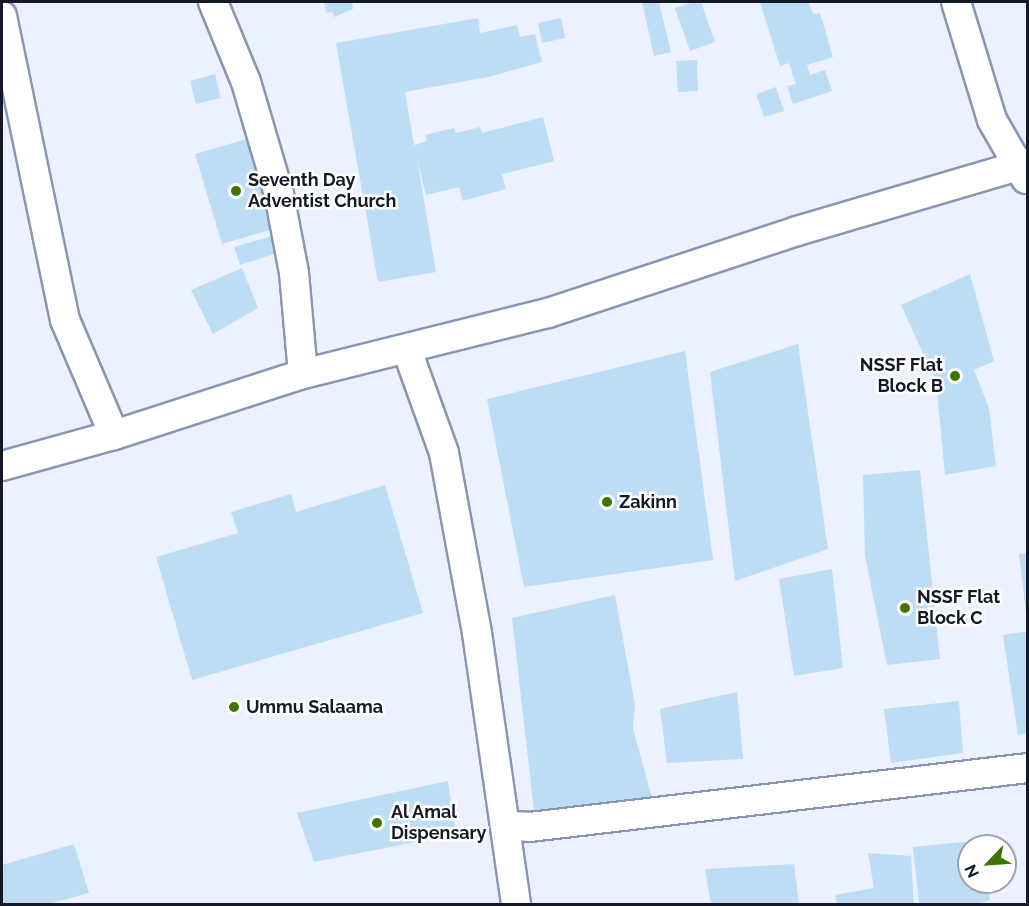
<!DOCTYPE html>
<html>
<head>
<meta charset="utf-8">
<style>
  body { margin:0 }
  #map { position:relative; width:1029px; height:906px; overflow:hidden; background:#ebf1ff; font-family:Raleway,sans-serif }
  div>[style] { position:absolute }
  .building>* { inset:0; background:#bdddf5 }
  .roads { filter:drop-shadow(2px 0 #8895b4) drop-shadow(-2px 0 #8895b4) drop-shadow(0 2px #8895b4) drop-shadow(0 -2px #8895b4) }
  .street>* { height:28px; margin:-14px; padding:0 14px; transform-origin:14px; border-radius:14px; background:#fff }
  .dots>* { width:16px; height:16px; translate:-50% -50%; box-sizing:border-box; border:3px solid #fff; border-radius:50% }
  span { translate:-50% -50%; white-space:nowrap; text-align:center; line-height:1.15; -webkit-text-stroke:5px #fff; paint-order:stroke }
  .poi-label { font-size:18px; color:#151925; font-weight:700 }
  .left { translate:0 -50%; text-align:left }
  .right { translate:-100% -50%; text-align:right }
  .frame { position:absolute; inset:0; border:3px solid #151925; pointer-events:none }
  .north { position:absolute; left:957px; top:834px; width:60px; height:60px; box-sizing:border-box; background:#fff; border:2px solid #a1a3a8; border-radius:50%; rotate:245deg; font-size:16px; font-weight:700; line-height:24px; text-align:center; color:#151925 }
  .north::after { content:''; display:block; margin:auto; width:21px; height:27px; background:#3f7400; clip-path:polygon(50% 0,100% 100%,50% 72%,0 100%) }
</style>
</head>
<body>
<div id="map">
  <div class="building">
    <i style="clip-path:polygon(324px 2px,352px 2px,353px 9px,334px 17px,333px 12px,326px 13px)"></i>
    <i style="clip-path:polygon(642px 2px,659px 2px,671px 52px,654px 56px)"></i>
    <i style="clip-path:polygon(694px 2px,701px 2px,715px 42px,690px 51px,675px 8px)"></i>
    <i style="clip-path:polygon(760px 2px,809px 2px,813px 14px,820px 13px,833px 57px,807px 65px,810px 75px,825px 70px,832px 91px,793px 104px,787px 86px,796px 84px,789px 63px,780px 66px)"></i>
    <i style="clip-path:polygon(478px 18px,480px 33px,517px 25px,520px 37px,535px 34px,542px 62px,488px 77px,405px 92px,414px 145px,427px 141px,425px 135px,454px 128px,456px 133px,480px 127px,482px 133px,543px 117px,554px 161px,502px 174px,506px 189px,463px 201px,459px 187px,426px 195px,417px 159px,436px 272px,378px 282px,336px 43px)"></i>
    <i style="clip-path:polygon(561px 18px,565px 38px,542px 43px,538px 23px)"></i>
    <i style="clip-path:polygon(697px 60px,698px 91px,678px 92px,676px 61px)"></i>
    <i style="clip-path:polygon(215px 74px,221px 98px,196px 104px,190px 81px)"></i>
    <i style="clip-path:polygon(776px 87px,784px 111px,764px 117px,756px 94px)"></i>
    <i style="clip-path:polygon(250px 138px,277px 228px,222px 244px,195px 154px)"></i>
    <i style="clip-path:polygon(275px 235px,280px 252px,240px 265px,234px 247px)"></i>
    <i style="clip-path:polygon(242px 268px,258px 308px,213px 334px,191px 290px)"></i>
    <i style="clip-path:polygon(970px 274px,994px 361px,974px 370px,989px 408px,996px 466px,945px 475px,936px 382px,901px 305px)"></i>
    <i style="clip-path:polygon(798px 344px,828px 549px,735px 581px,710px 372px)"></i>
    <i style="clip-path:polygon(685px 351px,713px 560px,524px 587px,487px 399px)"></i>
    <i style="clip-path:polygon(920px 470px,940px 659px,887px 665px,865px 556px,863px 475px)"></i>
    <i style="clip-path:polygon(385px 485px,423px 613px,192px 680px,156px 557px,238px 533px,231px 512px,291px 494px,296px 512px)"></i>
    <i style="clip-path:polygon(1028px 553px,1028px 613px,1026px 613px,1019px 554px)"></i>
    <i style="clip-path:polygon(832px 569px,843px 668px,794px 676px,779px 579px)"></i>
    <i style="clip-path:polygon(615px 595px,635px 705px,633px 729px,653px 801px,534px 811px,512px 618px)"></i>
    <i style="clip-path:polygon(1028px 631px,1028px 733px,1018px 735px,1003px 635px)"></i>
    <i style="clip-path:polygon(737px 692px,743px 759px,667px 763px,660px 709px)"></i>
    <i style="clip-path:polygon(959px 701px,963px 753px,891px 763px,884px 709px)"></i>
    <i style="clip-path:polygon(448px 781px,456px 834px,314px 862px,297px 813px)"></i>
    <i style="clip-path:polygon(984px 840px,984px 846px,969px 846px,969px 882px,988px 882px,990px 900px,978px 904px,919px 904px,913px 847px)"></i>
    <i style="clip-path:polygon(74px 844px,89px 893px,48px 904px,2px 904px,2px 865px)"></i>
    <i style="clip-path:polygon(868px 853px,911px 856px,914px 904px,837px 904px,835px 895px,874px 888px)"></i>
    <i style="clip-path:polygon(794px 864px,799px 904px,711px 904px,705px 869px)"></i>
  </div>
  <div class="roads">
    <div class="street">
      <i style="left:213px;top:2px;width:87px;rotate:67.6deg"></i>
      <i style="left:246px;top:82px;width:117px;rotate:73.6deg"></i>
      <i style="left:279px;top:194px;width:80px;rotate:79.2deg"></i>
      <i style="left:294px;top:273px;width:101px;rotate:84.9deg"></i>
      <i style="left:956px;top:2px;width:123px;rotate:73deg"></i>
      <i style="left:992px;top:120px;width:68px;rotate:60deg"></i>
      <i style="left:2px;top:16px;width:310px;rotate:78.3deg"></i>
      <i style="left:65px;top:320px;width:125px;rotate:66.9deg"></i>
      <i style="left:407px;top:350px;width:109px;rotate:70.2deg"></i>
      <i style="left:444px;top:453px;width:183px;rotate:79.6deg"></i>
      <i style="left:477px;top:633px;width:274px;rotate:81.8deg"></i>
      <i style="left:2px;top:466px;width:116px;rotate:-15.5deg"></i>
      <i style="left:114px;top:435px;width:199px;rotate:-17.9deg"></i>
      <i style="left:303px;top:374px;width:252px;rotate:-14deg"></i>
      <i style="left:548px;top:313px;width:262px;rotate:-18.2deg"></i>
      <i style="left:797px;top:231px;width:241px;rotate:-16.4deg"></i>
      <i style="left:506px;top:826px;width:24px;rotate:2deg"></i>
      <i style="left:530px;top:827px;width:501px;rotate:-6.76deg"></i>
    </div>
  </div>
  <div class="dots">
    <i style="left:236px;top:191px;background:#3f7400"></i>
    <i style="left:955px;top:376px;background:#3f7400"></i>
    <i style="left:607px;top:502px;background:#3f7400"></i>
    <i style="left:905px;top:608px;background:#3f7400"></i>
    <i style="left:234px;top:707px;background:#3f7400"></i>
    <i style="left:377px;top:823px;background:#3f7400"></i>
  </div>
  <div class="poi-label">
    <span class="left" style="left:248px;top:191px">Seventh Day<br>Adventist Church</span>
    <span class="right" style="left:943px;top:376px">NSSF Flat<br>Block B</span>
    <span class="left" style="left:619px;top:502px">Zakinn</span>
    <span class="left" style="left:917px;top:608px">NSSF Flat<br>Block C</span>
    <span class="left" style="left:246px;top:707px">Ummu Salaama</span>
    <span class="left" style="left:391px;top:823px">Al Amal<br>Dispensary</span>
  </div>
  <div class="frame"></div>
  <div class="north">N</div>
</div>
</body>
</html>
